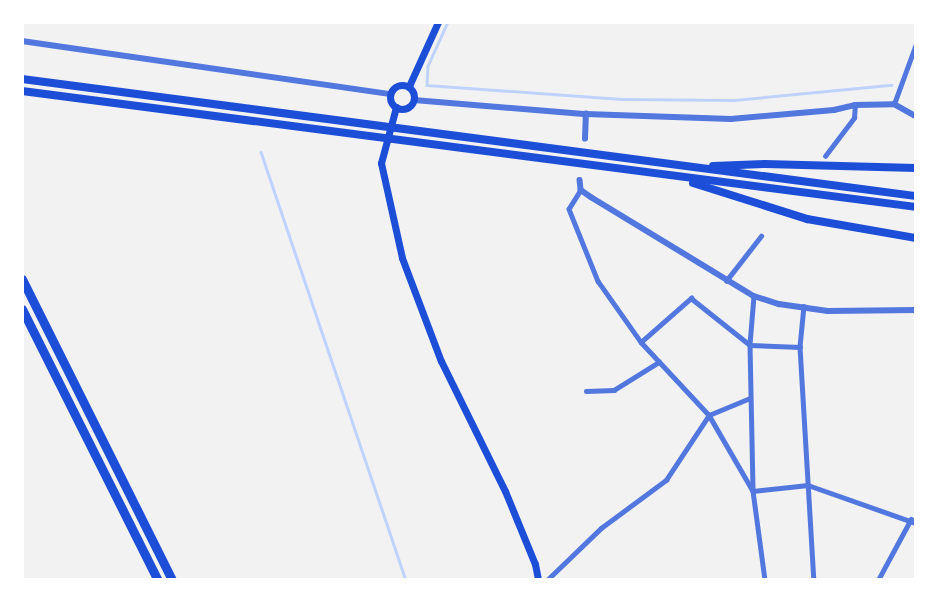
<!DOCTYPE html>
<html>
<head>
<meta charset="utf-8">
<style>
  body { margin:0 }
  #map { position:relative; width:938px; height:602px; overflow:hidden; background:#f2f2f2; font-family:"PT Sans Narrow",sans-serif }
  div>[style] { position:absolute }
  .stream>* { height:2.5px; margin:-1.25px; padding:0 1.25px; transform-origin:1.25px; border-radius:1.25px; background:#bfd3fe }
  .minor>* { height:4.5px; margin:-2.25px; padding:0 2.25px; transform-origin:2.25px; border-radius:2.25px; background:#5277de }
  .tertiary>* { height:5.5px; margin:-2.75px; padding:0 2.75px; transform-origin:2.75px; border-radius:2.75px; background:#5277de }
  .secondary>* { height:7px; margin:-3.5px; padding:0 3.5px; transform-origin:3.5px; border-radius:3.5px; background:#1d4ed8 }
  .secondary>.ring { margin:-3.5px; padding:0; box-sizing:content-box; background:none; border:7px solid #1d4ed8; border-radius:50% }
  .trunk>* { height:8px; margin:-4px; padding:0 4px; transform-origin:4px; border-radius:4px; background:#1d4ed8 }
  .motorway>* { height:9px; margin:-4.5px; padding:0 4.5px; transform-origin:4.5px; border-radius:4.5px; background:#1d4ed8 }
  span { translate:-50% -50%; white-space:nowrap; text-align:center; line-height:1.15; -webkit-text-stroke:5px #fff; paint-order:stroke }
  .frame { position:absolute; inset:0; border:24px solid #fff; pointer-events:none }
</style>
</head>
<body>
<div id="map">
  <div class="stream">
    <i style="left:448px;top:22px;width:48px;rotate:114.4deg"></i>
    <i style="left:428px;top:66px;width:19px;rotate:93deg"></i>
    <i style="left:427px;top:85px;width:195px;rotate:4.1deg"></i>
    <i style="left:621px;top:99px;width:113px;rotate:0.5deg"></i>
    <i style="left:734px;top:100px;width:158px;rotate:-5.5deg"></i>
    <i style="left:261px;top:152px;width:452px;rotate:71.3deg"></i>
  </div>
  <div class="minor">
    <i style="left:894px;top:104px;width:64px;rotate:-69.9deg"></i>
    <i style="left:825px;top:156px;width:48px;rotate:-52.7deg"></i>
    <i style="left:854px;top:118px;width:13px;rotate:-86deg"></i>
    <i style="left:581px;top:190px;width:22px;rotate:122deg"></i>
    <i style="left:569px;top:209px;width:78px;rotate:68.1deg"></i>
    <i style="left:598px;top:281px;width:75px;rotate:54.8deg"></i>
    <i style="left:641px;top:342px;width:100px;rotate:47deg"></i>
    <i style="left:709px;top:415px;width:88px;rotate:59.9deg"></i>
    <i style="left:753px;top:491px;width:55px;rotate:-6.2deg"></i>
    <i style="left:808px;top:485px;width:114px;rotate:19.4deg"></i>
    <i style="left:726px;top:281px;width:57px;rotate:-52.1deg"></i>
    <i style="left:754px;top:296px;width:49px;rotate:94.7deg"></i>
    <i style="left:750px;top:345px;width:146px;rotate:88.8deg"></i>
    <i style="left:753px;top:491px;width:90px;rotate:82.3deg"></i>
    <i style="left:804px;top:306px;width:41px;rotate:95.6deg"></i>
    <i style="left:800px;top:347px;width:233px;rotate:86.6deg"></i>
    <i style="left:641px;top:342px;width:67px;rotate:-41.3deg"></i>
    <i style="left:691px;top:298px;width:75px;rotate:38.5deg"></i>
    <i style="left:750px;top:345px;width:50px;rotate:2.3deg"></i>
    <i style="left:586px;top:391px;width:28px;rotate:-2deg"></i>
    <i style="left:614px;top:390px;width:53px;rotate:-31.9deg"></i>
    <i style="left:547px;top:580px;width:75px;rotate:-43.9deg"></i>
    <i style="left:601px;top:528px;width:81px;rotate:-36.4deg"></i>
    <i style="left:666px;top:480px;width:78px;rotate:-56.5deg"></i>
    <i style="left:709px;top:415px;width:44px;rotate:-22.5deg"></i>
    <i style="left:878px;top:580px;width:69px;rotate:-61.6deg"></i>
  </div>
  <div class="tertiary">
    <i style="left:22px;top:41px;width:372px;rotate:8.2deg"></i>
    <i style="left:414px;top:100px;width:173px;rotate:4.7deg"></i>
    <i style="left:586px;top:114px;width:145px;rotate:2deg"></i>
    <i style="left:731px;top:119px;width:103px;rotate:-5deg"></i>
    <i style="left:834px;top:110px;width:22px;rotate:-13deg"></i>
    <i style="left:855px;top:105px;width:39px;rotate:-1deg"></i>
    <i style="left:894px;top:104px;width:25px;rotate:29deg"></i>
    <i style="left:585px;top:139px;width:25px;rotate:-88deg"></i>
    <i style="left:580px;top:180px;width:10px;rotate:84deg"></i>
    <i style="left:581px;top:190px;width:12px;rotate:35deg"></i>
    <i style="left:591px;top:197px;width:191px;rotate:31.3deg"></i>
    <i style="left:754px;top:296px;width:26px;rotate:18deg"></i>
    <i style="left:779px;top:304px;width:49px;rotate:8.1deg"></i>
    <i style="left:828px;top:311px;width:88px;rotate:-0.7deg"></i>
  </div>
  <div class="secondary">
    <i class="ring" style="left:390px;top:85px;width:17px;height:17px"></i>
    <i style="left:409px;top:86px;width:70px;rotate:-65.6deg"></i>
    <i style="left:396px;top:107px;width:58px;rotate:105deg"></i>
    <i style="left:381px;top:163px;width:97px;rotate:77.5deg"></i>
    <i style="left:402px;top:258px;width:110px;rotate:69.3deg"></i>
    <i style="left:441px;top:361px;width:145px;rotate:63.8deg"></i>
    <i style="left:505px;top:491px;width:79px;rotate:67.7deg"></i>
    <i style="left:535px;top:564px;width:16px;rotate:79deg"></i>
  </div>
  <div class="trunk">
    <i style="left:22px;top:79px;width:902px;rotate:7.46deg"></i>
    <i style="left:22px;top:91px;width:901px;rotate:7.39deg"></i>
    <i style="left:713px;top:166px;width:52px;rotate:-2.2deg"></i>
    <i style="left:765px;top:164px;width:151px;rotate:1.5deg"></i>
    <i style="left:693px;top:183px;width:120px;rotate:17.5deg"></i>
    <i style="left:807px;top:219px;width:111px;rotate:9.9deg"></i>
  </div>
  <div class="motorway">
    <i style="left:22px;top:279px;width:336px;rotate:63.5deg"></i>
    <i style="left:22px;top:309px;width:303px;rotate:63.4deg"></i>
  </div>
  <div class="frame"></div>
</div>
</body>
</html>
